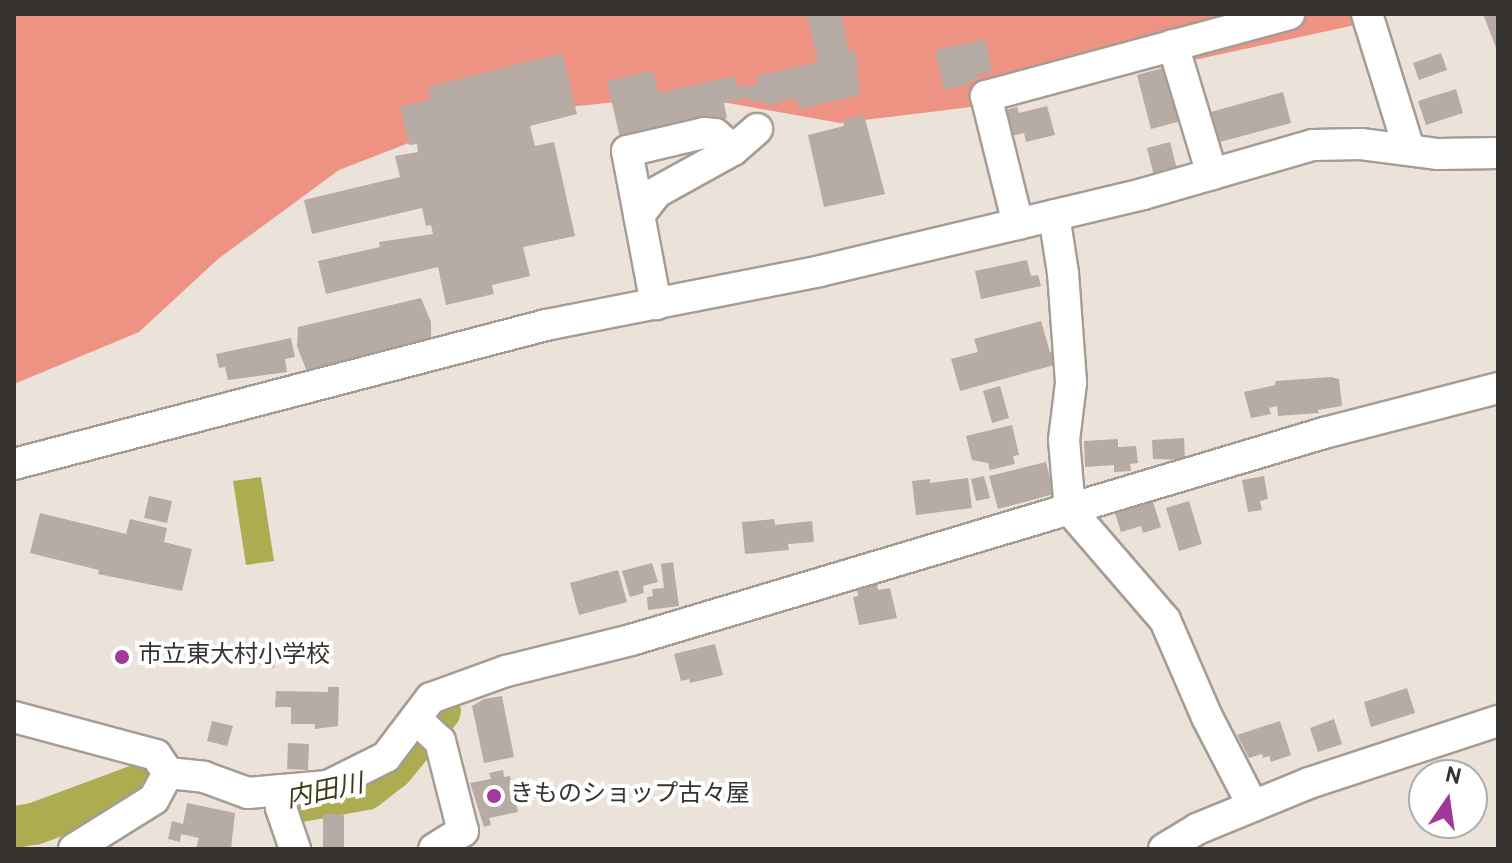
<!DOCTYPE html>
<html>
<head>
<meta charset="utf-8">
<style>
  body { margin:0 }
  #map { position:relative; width:1512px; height:863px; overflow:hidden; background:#ebe2d9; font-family:Overpass,"Noto Sans JP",sans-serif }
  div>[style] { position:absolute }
  .forest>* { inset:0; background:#ee9284 }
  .water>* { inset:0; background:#aeac51 }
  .river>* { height:42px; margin:-21px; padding:0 21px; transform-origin:21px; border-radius:21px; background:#aeac51 }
  .building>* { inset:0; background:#b6aba5 }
  .roads { filter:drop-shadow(2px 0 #a59d94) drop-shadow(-2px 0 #a59d94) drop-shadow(0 2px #a59d94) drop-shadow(0 -2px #a59d94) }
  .minor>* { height:30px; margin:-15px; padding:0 15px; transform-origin:15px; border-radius:15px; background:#fff }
  .dots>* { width:22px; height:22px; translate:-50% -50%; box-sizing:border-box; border:4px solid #fff; border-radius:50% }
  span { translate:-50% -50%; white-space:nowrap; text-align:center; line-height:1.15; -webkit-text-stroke:8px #fff; paint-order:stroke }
  .poi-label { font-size:24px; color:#36322f }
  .left { translate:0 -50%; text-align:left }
  .water-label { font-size:26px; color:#3c3b14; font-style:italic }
  .frame { position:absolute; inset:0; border:16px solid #36322f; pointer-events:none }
  .north { position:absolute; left:1408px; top:759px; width:80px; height:80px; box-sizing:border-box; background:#fff; border:2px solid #afadac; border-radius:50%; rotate:13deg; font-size:22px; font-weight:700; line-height:32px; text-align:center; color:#36322f }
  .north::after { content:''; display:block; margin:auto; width:28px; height:36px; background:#a1389a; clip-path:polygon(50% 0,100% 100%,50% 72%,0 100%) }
</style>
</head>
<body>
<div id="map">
  <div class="forest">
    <i style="clip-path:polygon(14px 14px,1380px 14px,1355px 25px,987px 105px,840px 123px,683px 95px,549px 109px,419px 139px,339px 170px,218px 259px,139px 332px,14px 384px)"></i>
  </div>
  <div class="water">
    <i style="clip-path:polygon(261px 477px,274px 561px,246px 565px,233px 481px)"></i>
  </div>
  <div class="river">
    <i style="left:289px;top:803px;width:78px;rotate:-10.3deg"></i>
    <i style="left:366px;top:789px;width:33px;rotate:-38deg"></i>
    <i style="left:392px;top:769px;width:75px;rotate:-50.4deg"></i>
    <i style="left:14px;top:827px;width:20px;rotate:-9deg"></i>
    <i style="left:34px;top:824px;width:112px;rotate:-20.4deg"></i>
  </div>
  <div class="building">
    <i style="clip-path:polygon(807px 14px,841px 16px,849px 51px,855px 50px,860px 95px,799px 109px,796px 98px,765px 106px,764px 100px,750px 103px,749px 97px,724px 103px,727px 118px,621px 142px,607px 81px,653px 70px,658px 93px,735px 76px,738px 88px,758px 83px,756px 76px,818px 62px)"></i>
    <i style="clip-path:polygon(1483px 14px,1498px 14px,1498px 53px)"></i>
    <i style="clip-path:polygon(985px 39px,992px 71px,977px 75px,978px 80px,969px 81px,969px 84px,944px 90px,935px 50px)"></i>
    <i style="clip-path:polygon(562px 53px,577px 114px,530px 126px,535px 146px,554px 142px,575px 236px,523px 247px,530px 276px,492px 285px,494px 294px,446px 305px,438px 267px,326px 294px,318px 261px,380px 247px,379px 242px,433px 234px,431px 225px,426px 226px,422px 208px,312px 234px,304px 200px,400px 177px,395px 156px,418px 152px,417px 144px,409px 145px,400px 107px,430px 100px,428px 87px)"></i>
    <i style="clip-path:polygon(1441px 53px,1447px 70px,1419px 80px,1413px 63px)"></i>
    <i style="clip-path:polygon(1166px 67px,1181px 121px,1151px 129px,1137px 75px)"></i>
    <i style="clip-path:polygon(1456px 89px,1463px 113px,1426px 125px,1418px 101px)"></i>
    <i style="clip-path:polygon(1283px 92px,1291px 123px,1220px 142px,1211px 112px)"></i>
    <i style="clip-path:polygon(1047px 106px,1055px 135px,1026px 142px,1024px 133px,1011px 136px,1004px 110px,1017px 107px,1019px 113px)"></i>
    <i style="clip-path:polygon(864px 115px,885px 194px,824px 207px,808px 135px,844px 126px,843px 120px)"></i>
    <i style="clip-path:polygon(1170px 142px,1177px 169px,1154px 176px,1147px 148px)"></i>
    <i style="clip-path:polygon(1027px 260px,1031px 276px,1038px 275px,1041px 286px,981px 299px,975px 271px)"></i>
    <i style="clip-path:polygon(421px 298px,431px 322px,431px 340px,307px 372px,297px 346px,298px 327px)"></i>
    <i style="clip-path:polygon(1041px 321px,1050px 352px,1055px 351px,1058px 364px,960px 391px,951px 359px,978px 352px,974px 339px)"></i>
    <i style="clip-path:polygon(291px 338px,295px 357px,285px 359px,287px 372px,228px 380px,225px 367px,219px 368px,216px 354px)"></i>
    <i style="clip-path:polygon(1331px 377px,1339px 379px,1342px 406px,1318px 410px,1319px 413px,1278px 416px,1277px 406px,1269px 408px,1271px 414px,1251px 418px,1244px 392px,1275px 385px,1276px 381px)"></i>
    <i style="clip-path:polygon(1000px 386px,1009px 418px,992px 423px,983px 391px)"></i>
    <i style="clip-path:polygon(1012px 425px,1019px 455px,1013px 456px,1015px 464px,990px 470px,988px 463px,972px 460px,966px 436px)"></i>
    <i style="clip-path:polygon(1184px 438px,1185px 460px,1153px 459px,1152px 440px)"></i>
    <i style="clip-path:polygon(1118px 439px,1118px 447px,1136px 446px,1138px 463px,1130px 464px,1131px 471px,1114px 472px,1114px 465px,1085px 467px,1084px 441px)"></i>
    <i style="clip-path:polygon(1046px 462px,1054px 494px,998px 509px,989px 476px)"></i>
    <i style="clip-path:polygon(984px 476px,990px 498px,976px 501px,971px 479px)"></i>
    <i style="clip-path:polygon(1264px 476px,1268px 499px,1260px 501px,1262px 510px,1248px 512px,1242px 480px)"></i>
    <i style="clip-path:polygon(968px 478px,972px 508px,916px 515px,912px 481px,930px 479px,930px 483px)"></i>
    <i style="clip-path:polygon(149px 496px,172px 501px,167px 523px,144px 518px)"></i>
    <i style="clip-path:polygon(1152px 499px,1161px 527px,1143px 533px,1141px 526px,1121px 532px,1114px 510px)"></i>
    <i style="clip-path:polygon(1189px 501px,1202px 544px,1179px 551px,1166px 508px)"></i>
    <i style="clip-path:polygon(40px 513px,126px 534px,130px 519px,167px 528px,164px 542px,192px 549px,182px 591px,98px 574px,99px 570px,30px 553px)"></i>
    <i style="clip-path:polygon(774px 519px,775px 525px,812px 521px,814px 542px,788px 544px,789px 550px,745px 554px,742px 522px)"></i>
    <i style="clip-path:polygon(673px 562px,679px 606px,648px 610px,647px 597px,653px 596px,652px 589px,664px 588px,661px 564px)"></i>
    <i style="clip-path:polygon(652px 563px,658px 582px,643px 586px,644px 593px,630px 597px,622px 571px)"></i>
    <i style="clip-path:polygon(618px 570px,627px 602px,579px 615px,570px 583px)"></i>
    <i style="clip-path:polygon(877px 584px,878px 590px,890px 588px,897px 618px,859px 625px,853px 597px,858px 596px,857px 588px)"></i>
    <i style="clip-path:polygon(255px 642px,279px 648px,274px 668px,250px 662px)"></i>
    <i style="clip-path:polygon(715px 644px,723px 675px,690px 683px,689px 679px,681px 681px,674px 654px)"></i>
    <i style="clip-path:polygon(328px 687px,339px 687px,338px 726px,315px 729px,315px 724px,291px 724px,291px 707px,275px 707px,276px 691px,328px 692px)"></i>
    <i style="clip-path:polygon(1407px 688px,1415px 713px,1371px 727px,1364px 702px)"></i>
    <i style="clip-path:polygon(502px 696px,514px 757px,484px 763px,472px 706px,484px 699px)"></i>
    <i style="clip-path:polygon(1334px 719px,1342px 744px,1318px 752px,1310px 728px)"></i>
    <i style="clip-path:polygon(212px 721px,233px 726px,227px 746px,207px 741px)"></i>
    <i style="clip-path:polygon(1280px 721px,1291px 755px,1271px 762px,1269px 756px,1263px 758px,1262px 754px,1249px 758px,1237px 735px)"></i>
    <i style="clip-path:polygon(288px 743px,309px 744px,308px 770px,287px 769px)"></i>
    <i style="clip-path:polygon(503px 770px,504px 777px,510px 776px,518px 812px,489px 818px,491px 825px,484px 827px,470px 783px,491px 779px,489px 773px)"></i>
    <i style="clip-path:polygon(187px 803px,235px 813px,231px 849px,196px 849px,199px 838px,181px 834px,180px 842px,168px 839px,172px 821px,183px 824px)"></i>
    <i style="clip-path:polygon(323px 814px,344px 815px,344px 849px,323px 849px)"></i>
  </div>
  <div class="roads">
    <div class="minor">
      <i style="left:1367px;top:14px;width:141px;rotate:72.7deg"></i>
      <i style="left:1173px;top:45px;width:135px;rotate:73.2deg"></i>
      <i style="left:733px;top:150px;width:32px;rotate:-41deg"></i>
      <i style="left:639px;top:215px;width:29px;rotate:-52deg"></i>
      <i style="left:657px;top:192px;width:87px;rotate:-28.9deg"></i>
      <i style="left:733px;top:150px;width:24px;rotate:-138deg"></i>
      <i style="left:715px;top:134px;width:11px;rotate:-175deg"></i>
      <i style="left:704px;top:133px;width:79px;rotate:166.8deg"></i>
      <i style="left:627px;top:151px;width:156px;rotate:79.3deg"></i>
      <i style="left:1054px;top:215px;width:59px;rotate:81.2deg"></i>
      <i style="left:1063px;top:273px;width:110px;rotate:85.8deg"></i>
      <i style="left:1071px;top:383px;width:57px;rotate:97deg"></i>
      <i style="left:1064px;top:440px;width:70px;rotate:85.1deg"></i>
      <i style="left:1070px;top:510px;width:145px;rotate:49.2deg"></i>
      <i style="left:1165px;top:620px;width:106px;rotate:66.6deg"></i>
      <i style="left:1207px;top:717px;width:100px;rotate:62.7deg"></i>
      <i style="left:1018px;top:224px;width:132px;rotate:-104deg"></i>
      <i style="left:986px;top:96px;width:314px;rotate:-15.1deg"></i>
      <i style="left:14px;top:464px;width:550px;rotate:-14.64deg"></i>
      <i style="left:546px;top:325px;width:279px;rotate:-11.1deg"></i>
      <i style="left:820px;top:271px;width:332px;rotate:-13.4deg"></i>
      <i style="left:1143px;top:194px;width:177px;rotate:-16.1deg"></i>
      <i style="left:1313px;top:145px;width:48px;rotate:-1.2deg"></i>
      <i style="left:1361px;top:144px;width:78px;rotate:7.4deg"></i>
      <i style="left:1438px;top:154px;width:60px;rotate:-1deg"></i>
      <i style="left:14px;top:717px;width:147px;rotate:15deg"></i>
      <i style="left:156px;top:755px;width:22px;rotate:56deg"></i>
      <i style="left:416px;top:719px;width:33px;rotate:43deg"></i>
      <i style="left:440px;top:741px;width:93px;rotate:75.7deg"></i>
      <i style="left:463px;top:831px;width:34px;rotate:148deg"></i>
      <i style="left:168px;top:773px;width:36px;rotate:6deg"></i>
      <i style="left:204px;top:777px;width:47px;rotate:20deg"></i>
      <i style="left:248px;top:793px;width:80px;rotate:-5deg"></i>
      <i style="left:328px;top:786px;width:65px;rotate:-26.6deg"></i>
      <i style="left:386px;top:757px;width:74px;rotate:-52.7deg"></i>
      <i style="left:431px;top:698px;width:80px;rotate:-19.8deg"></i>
      <i style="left:506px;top:671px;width:129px;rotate:-13.9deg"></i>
      <i style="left:631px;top:640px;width:723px;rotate:-16.63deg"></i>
      <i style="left:1324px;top:433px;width:180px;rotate:-14.5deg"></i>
      <i style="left:280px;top:790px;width:18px;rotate:87deg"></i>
      <i style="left:281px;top:808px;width:43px;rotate:71.1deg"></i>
      <i style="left:74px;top:849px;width:94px;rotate:-32deg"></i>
      <i style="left:154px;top:799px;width:30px;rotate:-62deg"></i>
      <i style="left:1164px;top:849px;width:39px;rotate:-31deg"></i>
      <i style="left:1197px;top:829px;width:121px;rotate:-22.3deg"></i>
      <i style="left:1309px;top:783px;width:199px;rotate:-18.2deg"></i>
    </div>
  </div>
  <div class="dots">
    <i style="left:122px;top:657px;background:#a1389a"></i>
    <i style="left:494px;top:796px;background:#a1389a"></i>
  </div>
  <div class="poi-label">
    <span class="left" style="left:138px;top:657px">市立東大村小学校</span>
    <span class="left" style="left:510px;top:796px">きものショップ古々屋</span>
  </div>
  <div class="water-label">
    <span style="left:325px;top:793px;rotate:-12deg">内田川</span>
  </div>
  <div class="frame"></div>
  <div class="north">N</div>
</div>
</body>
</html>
